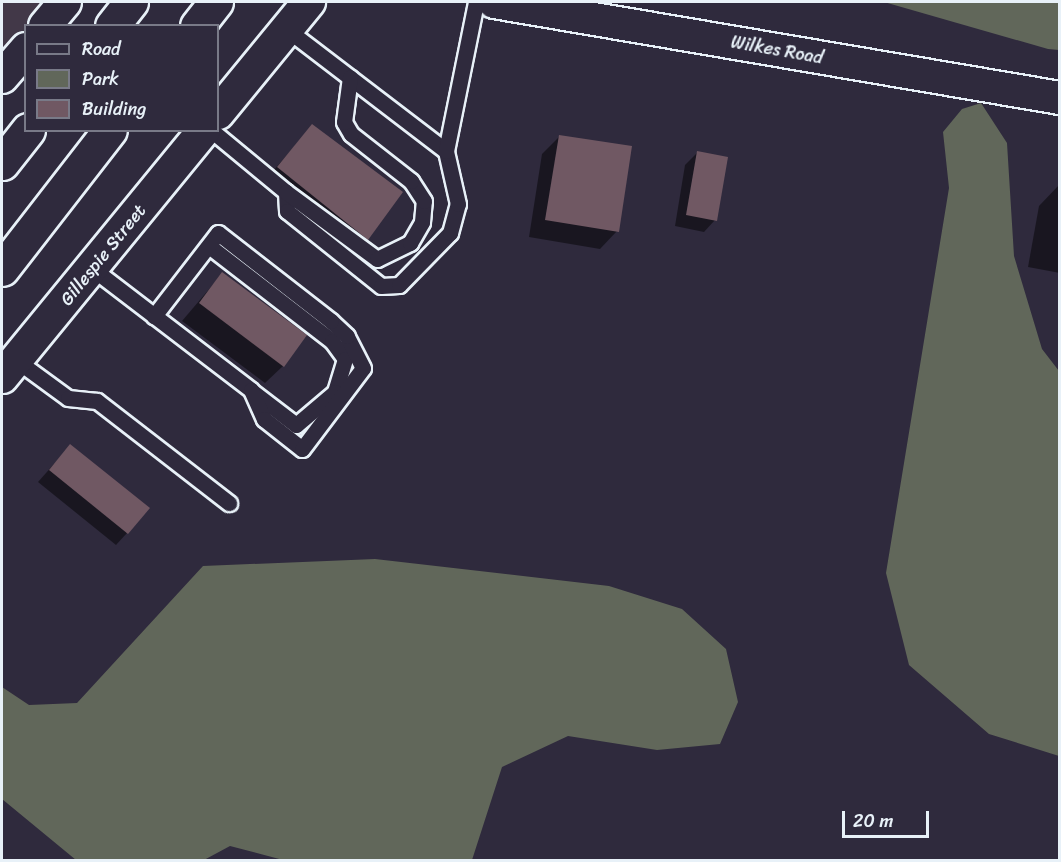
<!DOCTYPE html>
<html>
<head>
<meta charset="utf-8">
<style>
  body { margin:0 }
  #map { position:relative; width:1061px; height:862px; overflow:hidden; background:#2f2a3d; font-family:Sriracha,sans-serif }
  div>[style] { position:absolute }
  .built>* { inset:0; background:#423848 }
  .green>* { inset:0; background:#61675a }
  .shadow>* { inset:0; background:#0007 }
  .building>* { inset:0; background:#705863 }
  .roads { filter:drop-shadow(2px 0 #e8f1f8) drop-shadow(-2px 0 #e8f1f8) drop-shadow(0 2px #e8f1f8) drop-shadow(0 -2px #e8f1f8) }
  .lane>* { height:15px; margin:-7.5px; padding:0 7.5px; transform-origin:7.5px; border-radius:7.5px; background:#2f2a3d }
  .street>* { height:32px; margin:-16px; padding:0 16px; transform-origin:16px; border-radius:16px; background:#2f2a3d }
  .highway>* { height:33px; margin:-16.5px; padding:0 16.5px; transform-origin:16.5px; border-radius:16.5px; background:#2f2a3d }
  span { translate:-50% -50%; white-space:nowrap; text-align:center; line-height:1.15; -webkit-text-stroke:4.5px #2f2a3d; paint-order:stroke }
  .street-label { font-size:18px; color:#e8f1f8 }
  .frame { position:absolute; inset:0; border:3px solid #e8f1f8; pointer-events:none }
  .legend { position:absolute; left:24px; top:24px; width:195px; height:108px; box-sizing:border-box; background:#2f2a3d; border:2px solid #797a88; margin:0; padding:8px 10px; list-style:none; font-size:18px; color:#e8f1f8 }
  .legend li { display:flex; align-items:center; gap:12px; height:30px }
  .legend b { width:30px; border:2px solid #797a88 }
  .scale { position:absolute; left:842px; top:811px; width:87px; height:27px; box-sizing:border-box; border:3px solid #e8f1f8; border-top:0; padding-left:8px; font-size:18px; line-height:21px; white-space:nowrap; color:#e8f1f8; -webkit-text-stroke:4px #2f2a3d; paint-order:stroke }
</style>
</head>
<body>
<div id="map">
  <div class="built">
    <i style="clip-path:polygon(2px 2px,59px 2px,37px 25px,26px 26px,25px 39px,2px 65px)"></i>
  </div>
  <div class="green">
    <i style="clip-path:polygon(884px 2px,1059px 2px,1059px 50px,1048px 49px)"></i>
    <i style="clip-path:polygon(981px 103px,1007px 143px,1014px 256px,1042px 349px,1059px 371px,1059px 756px,989px 734px,909px 665px,886px 573px,949px 188px,943px 132px,962px 109px)"></i>
    <i style="clip-path:polygon(375px 559px,609px 586px,682px 609px,726px 649px,738px 702px,720px 744px,657px 750px,568px 736px,502px 767px,472px 860px,283px 860px,230px 846px,204px 860px,76px 860px,2px 799px,2px 687px,29px 705px,77px 703px,203px 566px)"></i>
  </div>
  <div class="shadow">
    <i style="clip-path:polygon(312px 126px,401px 192px,350px 257px,261px 185px)"></i>
    <i style="clip-path:polygon(560px 136px,617px 231px,600px 249px,529px 237px,542px 154px)"></i>
    <i style="clip-path:polygon(697px 153px,715px 220px,704px 232px,675px 226px,685px 165px)"></i>
    <i style="clip-path:polygon(1059px 185px,1060px 273px,1028px 267px,1039px 206px)"></i>
    <i style="clip-path:polygon(222px 274px,283px 366px,265px 383px,182px 321px)"></i>
    <i style="clip-path:polygon(70px 446px,127px 533px,116px 545px,38px 482px)"></i>
  </div>
  <div class="building">
    <i style="clip-path:polygon(312px 124px,403px 192px,368px 240px,277px 167px)"></i>
    <i style="clip-path:polygon(559px 135px,632px 146px,619px 232px,545px 220px)"></i>
    <i style="clip-path:polygon(697px 151px,728px 157px,717px 221px,686px 215px)"></i>
    <i style="clip-path:polygon(222px 272px,307px 335px,284px 367px,199px 303px)"></i>
    <i style="clip-path:polygon(70px 444px,150px 508px,128px 534px,49px 470px)"></i>
  </div>
  <div class="roads">
    <div class="lane">
      <i style="left:211px;top:130px;width:97px;rotate:39.6deg"></i>
      <i style="left:286px;top:192px;width:19px;rotate:87deg"></i>
      <i style="left:287px;top:211px;width:120px;rotate:38.6deg"></i>
      <i style="left:381px;top:286px;width:18px;rotate:-3deg"></i>
      <i style="left:399px;top:285px;width:73px;rotate:-45.6deg"></i>
      <i style="left:450px;top:233px;width:30px;rotate:-75deg"></i>
      <i style="left:458px;top:204px;width:54px;rotate:-102.8deg"></i>
      <i style="left:446px;top:151px;width:204px;rotate:-142.6deg"></i>
      <i style="left:446px;top:151px;width:152px;rotate:-78.6deg"></i>
      <i style="left:286px;top:192px;width:113px;rotate:36.4deg"></i>
      <i style="left:377px;top:259px;width:37px;rotate:-26deg"></i>
      <i style="left:410px;top:243px;width:24px;rotate:-60deg"></i>
      <i style="left:422px;top:222px;width:21px;rotate:-85deg"></i>
      <i style="left:424px;top:201px;width:24px;rotate:-123deg"></i>
      <i style="left:411px;top:181px;width:76px;rotate:-141.9deg"></i>
      <i style="left:351px;top:134px;width:14px;rotate:-120deg"></i>
      <i style="left:344px;top:122px;width:45px;rotate:-82.4deg"></i>
      <i style="left:209px;top:246px;width:155px;rotate:37.7deg"></i>
      <i style="left:332px;top:341px;width:22px;rotate:54deg"></i>
      <i style="left:345px;top:359px;width:34px;rotate:107deg"></i>
      <i style="left:335px;top:392px;width:51px;rotate:139.8deg"></i>
      <i style="left:296px;top:425px;width:54px;rotate:-142.5deg"></i>
      <i style="left:93px;top:269px;width:199px;rotate:37.4deg"></i>
      <i style="left:251px;top:390px;width:32px;rotate:66deg"></i>
      <i style="left:264px;top:419px;width:48px;rotate:38.3deg"></i>
      <i style="left:302px;top:449px;width:101px;rotate:-53deg"></i>
      <i style="left:363px;top:368px;width:36px;rotate:-117deg"></i>
      <i style="left:347px;top:336px;width:22px;rotate:-137deg"></i>
      <i style="left:331px;top:321px;width:143px;rotate:-142.1deg"></i>
      <i style="left:218px;top:233px;width:105px;rotate:127.6deg"></i>
      <i style="left:16px;top:360px;width:64px;rotate:36.2deg"></i>
      <i style="left:68px;top:398px;width:29px;rotate:6deg"></i>
      <i style="left:97px;top:401px;width:167px;rotate:37.7deg"></i>
    </div>
    <div class="street">
      <i style="left:494px;top:2px;width:574px;rotate:9.63deg"></i>
      <i style="left:45px;top:26px;width:31px;rotate:-50deg"></i>
      <i style="left:2px;top:77px;width:37px;rotate:-49deg"></i>
      <i style="left:218px;top:113px;width:144px;rotate:-50.7deg"></i>
      <i style="left:2px;top:377px;width:319px;rotate:-50.7deg"></i>
    </div>
    <div class="highway">
      <i style="left:112px;top:26px;width:31px;rotate:-52deg"></i>
      <i style="left:197px;top:26px;width:31px;rotate:-52deg"></i>
      <i style="left:2px;top:163px;width:42px;rotate:-51.8deg"></i>
      <i style="left:2px;top:269px;width:176px;rotate:-52.2deg"></i>
    </div>
  </div>
  <div class="street-label">
    <span style="left:777px;top:50px;rotate:10deg">Wilkes Road</span>
    <span style="left:103px;top:255px;rotate:-51deg">Gillespie Street</span>
  </div>
  <div class="frame"></div>
  <ul class="legend">
  <li><b style="height:8px;background:#2f2a3d"></b>Road</li>
  <li><b style="height:16px;background:#61675a"></b>Park</li>
  <li><b style="height:16px;background:#705863"></b>Building</li>
  </ul>
  <div class="scale">20 m</div>
</div>
</body>
</html>
